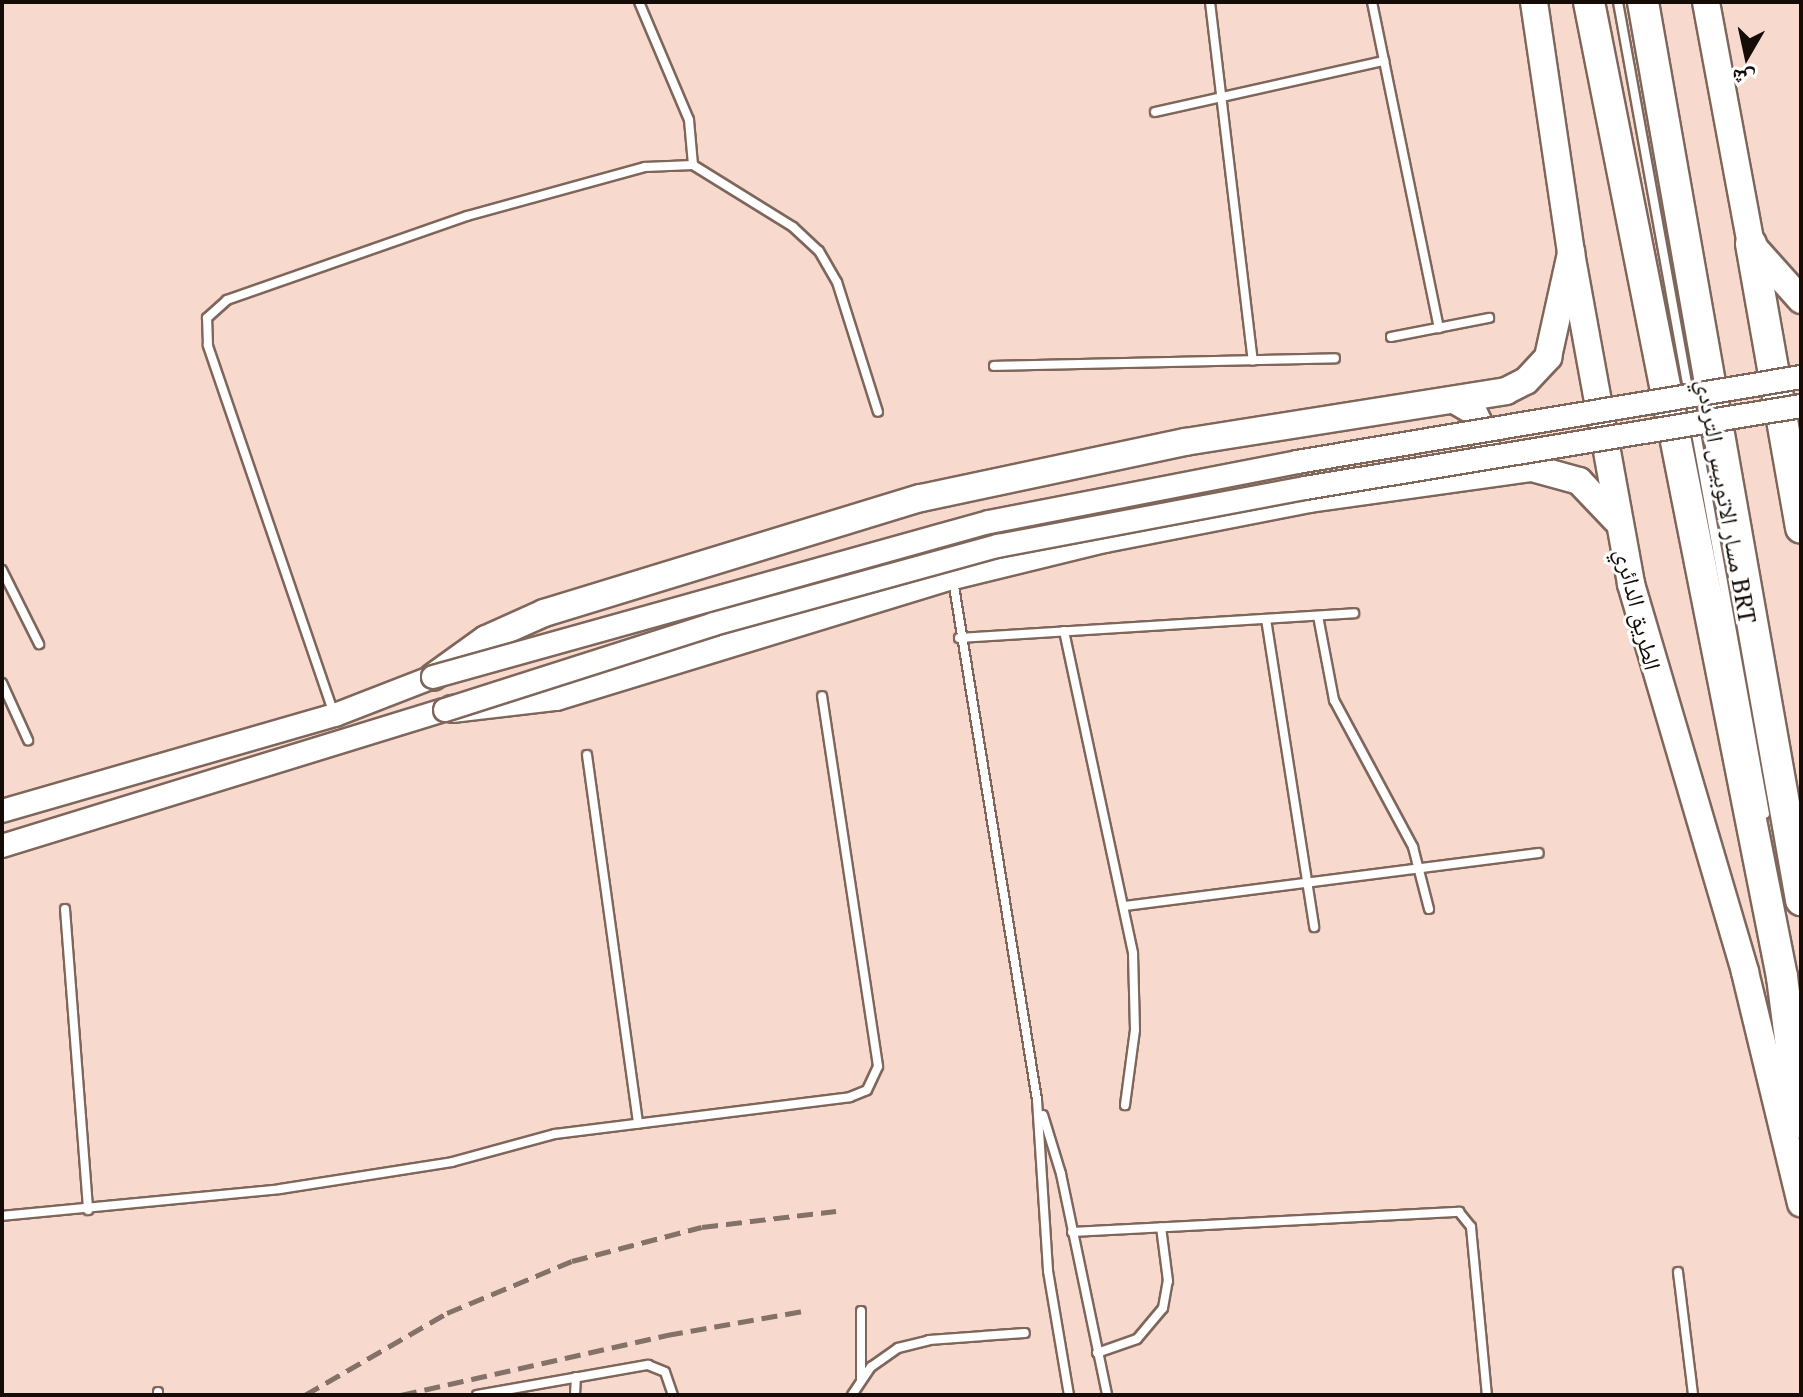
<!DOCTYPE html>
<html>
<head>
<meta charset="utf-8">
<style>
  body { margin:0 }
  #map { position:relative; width:1803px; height:1397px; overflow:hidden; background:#f7dacd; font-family:"Noto Serif","Noto Naskh Arabic",serif }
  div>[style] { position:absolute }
  .roads { filter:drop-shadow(2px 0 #7f665b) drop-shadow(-2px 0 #7f665b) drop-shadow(0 2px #7f665b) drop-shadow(0 -2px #7f665b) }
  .service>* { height:8px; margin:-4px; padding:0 4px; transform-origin:4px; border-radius:4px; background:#fff }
  .secondary>* { height:22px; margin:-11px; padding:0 11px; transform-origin:11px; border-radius:11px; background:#fff }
  .trunk>* { height:26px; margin:-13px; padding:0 13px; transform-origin:13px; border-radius:13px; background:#fff }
  .motorway>* { height:30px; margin:-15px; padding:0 15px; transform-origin:15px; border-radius:15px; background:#fff }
  .rail>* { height:5px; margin-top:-2.5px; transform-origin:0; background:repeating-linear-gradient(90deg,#847168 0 16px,transparent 0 24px) }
  .bridges { filter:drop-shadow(2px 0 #7f665b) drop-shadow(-2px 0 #7f665b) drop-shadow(0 2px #7f665b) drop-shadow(0 -2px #7f665b) }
  .secondary-bridge>* { height:22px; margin:-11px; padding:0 11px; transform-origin:11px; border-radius:11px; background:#fff }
  span { translate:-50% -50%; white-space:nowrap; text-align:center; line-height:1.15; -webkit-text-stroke:6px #fff; paint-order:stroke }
  .street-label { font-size:24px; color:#150b07 }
  .frame { position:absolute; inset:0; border:4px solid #150b07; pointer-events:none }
  .north { position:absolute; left:1707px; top:16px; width:80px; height:80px; -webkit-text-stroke:6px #fff; paint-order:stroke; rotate:189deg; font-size:22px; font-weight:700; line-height:32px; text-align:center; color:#150b07 }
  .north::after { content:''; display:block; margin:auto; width:28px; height:36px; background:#150b07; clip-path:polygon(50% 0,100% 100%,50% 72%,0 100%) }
</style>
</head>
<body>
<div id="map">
  <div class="roads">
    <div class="service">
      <i style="left:639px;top:2px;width:128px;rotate:67deg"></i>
      <i style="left:689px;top:120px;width:45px;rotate:84.9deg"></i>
      <i style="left:1210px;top:2px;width:361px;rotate:83.2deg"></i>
      <i style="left:1372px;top:2px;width:333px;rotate:78.4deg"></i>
      <i style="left:1618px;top:2px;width:825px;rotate:79.74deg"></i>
      <i style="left:1155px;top:112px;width:235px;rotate:-12.6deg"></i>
      <i style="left:1391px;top:337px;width:100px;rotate:-11deg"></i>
      <i style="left:994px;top:366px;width:341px;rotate:-1.3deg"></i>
      <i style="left:2px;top:570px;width:83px;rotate:63.4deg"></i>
      <i style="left:953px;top:580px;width:527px;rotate:80.82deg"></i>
      <i style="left:1037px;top:1100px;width:171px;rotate:86.3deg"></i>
      <i style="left:1048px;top:1271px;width:126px;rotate:80.4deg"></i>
      <i style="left:1318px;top:616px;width:86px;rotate:79.2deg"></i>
      <i style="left:1334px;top:700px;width:167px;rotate:61.7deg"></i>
      <i style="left:1413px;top:847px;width:64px;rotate:75.5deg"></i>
      <i style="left:1266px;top:619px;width:312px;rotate:81.1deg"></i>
      <i style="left:1064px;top:631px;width:330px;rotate:77.9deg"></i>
      <i style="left:1133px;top:954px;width:76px;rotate:88.5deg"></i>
      <i style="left:1135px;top:1030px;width:76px;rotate:97.6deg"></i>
      <i style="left:959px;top:638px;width:396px;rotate:-3.6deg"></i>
      <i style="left:2px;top:683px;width:63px;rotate:65.5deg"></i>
      <i style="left:334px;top:714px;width:390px;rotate:-108.9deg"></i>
      <i style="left:208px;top:345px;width:27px;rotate:-92deg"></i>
      <i style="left:207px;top:318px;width:27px;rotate:-42deg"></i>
      <i style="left:227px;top:300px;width:254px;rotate:-19.3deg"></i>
      <i style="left:467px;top:216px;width:185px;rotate:-15.4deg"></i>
      <i style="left:645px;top:167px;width:48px;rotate:-2.4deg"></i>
      <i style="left:693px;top:165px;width:118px;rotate:31.8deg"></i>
      <i style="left:793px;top:227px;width:35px;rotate:43deg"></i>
      <i style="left:819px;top:251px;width:36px;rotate:60deg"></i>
      <i style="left:837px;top:282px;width:136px;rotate:72.5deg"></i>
      <i style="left:587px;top:755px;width:372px;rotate:82.1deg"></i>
      <i style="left:1125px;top:906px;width:417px;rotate:-7.3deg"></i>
      <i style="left:65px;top:909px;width:302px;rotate:85.6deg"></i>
      <i style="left:1043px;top:1115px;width:62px;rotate:73deg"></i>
      <i style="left:1061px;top:1174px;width:226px;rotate:78.2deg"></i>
      <i style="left:2px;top:1216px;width:279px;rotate:-5.5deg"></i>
      <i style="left:280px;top:1189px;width:174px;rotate:-8.9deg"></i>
      <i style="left:452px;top:1162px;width:107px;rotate:-15.2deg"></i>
      <i style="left:555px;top:1134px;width:297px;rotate:-7.1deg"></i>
      <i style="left:850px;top:1097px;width:18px;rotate:-22deg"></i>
      <i style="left:867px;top:1090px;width:26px;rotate:-65deg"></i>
      <i style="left:878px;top:1066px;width:374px;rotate:-98.6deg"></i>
      <i style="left:1072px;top:1232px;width:388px;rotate:-3deg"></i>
      <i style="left:1459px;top:1212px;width:19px;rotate:51deg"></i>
      <i style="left:1471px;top:1227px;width:169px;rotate:84.6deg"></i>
      <i style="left:1678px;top:1272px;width:124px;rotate:83deg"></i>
      <i style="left:1097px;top:1353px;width:42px;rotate:-19.3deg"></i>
      <i style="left:1137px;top:1339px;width:40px;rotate:-50deg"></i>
      <i style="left:1163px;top:1308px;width:27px;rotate:-80deg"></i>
      <i style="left:1168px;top:1281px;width:54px;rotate:-97.4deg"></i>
      <i style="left:861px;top:1379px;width:68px;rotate:-90deg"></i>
      <i style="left:158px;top:1392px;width:3px;rotate:90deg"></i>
      <i style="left:477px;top:1395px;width:174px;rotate:-10deg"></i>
      <i style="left:648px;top:1365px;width:18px;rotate:22deg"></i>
      <i style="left:665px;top:1372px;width:24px;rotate:71deg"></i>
      <i style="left:575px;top:1395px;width:18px;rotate:-87deg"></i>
      <i style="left:852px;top:1395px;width:34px;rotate:-56deg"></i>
      <i style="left:871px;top:1367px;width:33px;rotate:-35deg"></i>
      <i style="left:898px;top:1348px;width:32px;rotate:-14deg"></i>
      <i style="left:929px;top:1340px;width:96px;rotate:-4.2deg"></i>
    </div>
    <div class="secondary">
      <i style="left:2px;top:811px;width:347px;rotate:-16.1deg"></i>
      <i style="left:335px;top:715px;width:105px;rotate:-21.2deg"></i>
      <i style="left:2px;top:846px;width:463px;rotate:-17.1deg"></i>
    </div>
    <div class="trunk">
      <i style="left:1534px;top:2px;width:254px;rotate:81.6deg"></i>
      <i style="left:1571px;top:253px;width:336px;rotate:79.7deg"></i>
      <i style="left:1631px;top:584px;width:404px;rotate:73.6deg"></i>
      <i style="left:1745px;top:972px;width:238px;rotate:76.4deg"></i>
      <i style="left:1706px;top:2px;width:246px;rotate:79.5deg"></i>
      <i style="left:1751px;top:244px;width:75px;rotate:48.2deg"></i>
      <i style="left:1456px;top:401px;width:20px;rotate:30deg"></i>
      <i style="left:1473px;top:411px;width:30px;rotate:64deg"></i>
      <i style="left:1486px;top:438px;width:20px;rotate:93deg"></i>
      <i style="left:1485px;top:458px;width:19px;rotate:118deg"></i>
      <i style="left:433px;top:677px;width:65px;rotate:-35.6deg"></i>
      <i style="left:486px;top:639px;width:64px;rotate:-24.1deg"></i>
      <i style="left:544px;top:613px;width:394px;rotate:-17deg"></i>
      <i style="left:921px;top:498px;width:270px;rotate:-12deg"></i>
      <i style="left:1185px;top:442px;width:325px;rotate:-9deg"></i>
      <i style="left:1506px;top:391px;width:22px;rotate:-27deg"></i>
      <i style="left:1526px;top:381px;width:33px;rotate:-47deg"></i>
      <i style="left:1548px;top:357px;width:107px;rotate:-77.5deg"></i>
      <i style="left:452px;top:709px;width:105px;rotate:-6.6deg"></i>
      <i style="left:556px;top:697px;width:415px;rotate:-17deg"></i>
      <i style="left:953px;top:576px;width:156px;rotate:-13.7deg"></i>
      <i style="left:1105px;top:539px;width:207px;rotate:-11.1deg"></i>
      <i style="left:1308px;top:499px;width:226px;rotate:-7.9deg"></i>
      <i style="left:1532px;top:468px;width:49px;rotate:15.5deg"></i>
      <i style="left:1579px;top:481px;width:54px;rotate:46.5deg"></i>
    </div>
    <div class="motorway">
      <i style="left:1589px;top:2px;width:994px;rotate:78.8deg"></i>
      <i style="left:1782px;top:977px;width:147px;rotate:82.6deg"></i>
      <i style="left:1643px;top:2px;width:912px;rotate:80.02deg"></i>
      <i style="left:1751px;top:244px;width:288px;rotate:80deg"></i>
    </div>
  </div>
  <div class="rail">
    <i style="left:305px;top:1395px;width:164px;rotate:-30deg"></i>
    <i style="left:447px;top:1313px;width:135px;rotate:-22.6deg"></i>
    <i style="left:572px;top:1261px;width:134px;rotate:-14.7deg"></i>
    <i style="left:702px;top:1227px;width:135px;rotate:-6.8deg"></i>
    <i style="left:401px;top:1395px;width:273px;rotate:-12.7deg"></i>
    <i style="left:667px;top:1335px;width:144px;rotate:-10deg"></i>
  </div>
  <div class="bridges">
    <div class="secondary-bridge">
      <i style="left:433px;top:677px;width:577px;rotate:-15.58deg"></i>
      <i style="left:989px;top:522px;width:314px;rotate:-11deg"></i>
      <i style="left:1297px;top:462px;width:511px;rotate:-9.57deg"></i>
      <i style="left:445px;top:710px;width:282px;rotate:-17.7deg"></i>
      <i style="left:714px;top:624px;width:295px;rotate:-15.4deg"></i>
      <i style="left:998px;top:546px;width:312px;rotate:-10.7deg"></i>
      <i style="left:1305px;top:488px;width:503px;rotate:-9.39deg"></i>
    </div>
  </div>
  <div class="street-label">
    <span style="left:1727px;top:501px;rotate:80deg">مسار الاتوبيس الترددي BRT</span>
    <span style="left:1639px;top:609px;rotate:76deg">الطريق الدائري</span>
  </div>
  <div class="frame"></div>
  <div class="north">ش</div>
</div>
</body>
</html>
